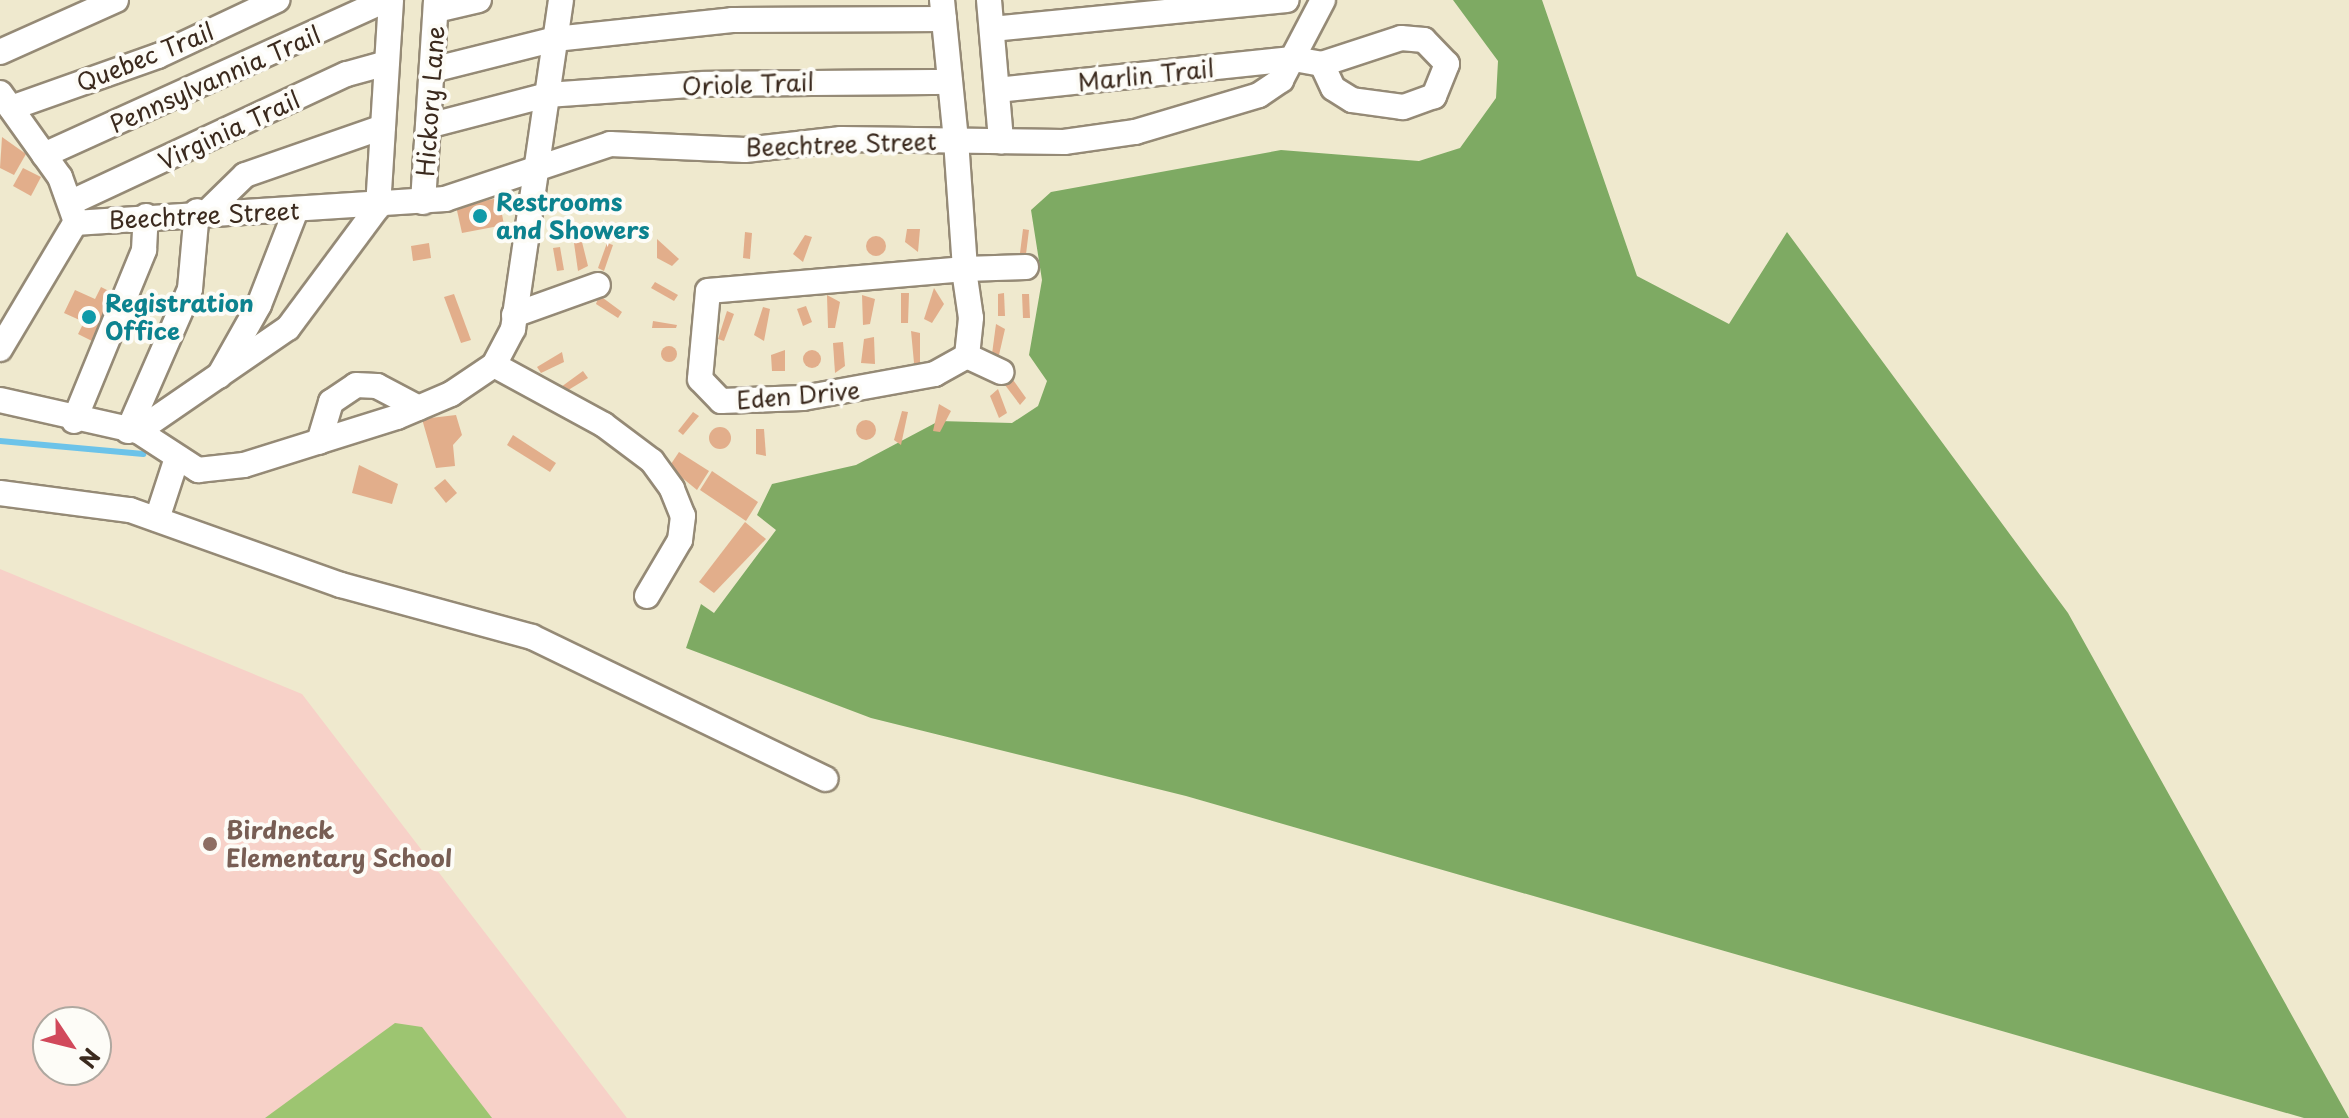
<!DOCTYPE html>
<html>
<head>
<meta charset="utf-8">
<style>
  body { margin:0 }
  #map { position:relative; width:2349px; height:1118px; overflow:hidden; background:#efe9ce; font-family:"Playpen Sans",sans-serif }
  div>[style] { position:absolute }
  .built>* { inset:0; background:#f7d1c8 }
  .green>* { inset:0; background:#9dc571 }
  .forest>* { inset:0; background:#7eaa63 }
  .stream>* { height:6px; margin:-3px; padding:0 3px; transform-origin:3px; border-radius:3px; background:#6cc3e9 }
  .building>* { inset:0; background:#e2ae8b }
  .round { border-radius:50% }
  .roads { filter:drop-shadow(2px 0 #958a76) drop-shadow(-2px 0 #958a76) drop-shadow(0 2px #958a76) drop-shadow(0 -2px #958a76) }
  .minor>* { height:24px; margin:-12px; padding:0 12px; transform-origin:12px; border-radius:12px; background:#fff }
  .dots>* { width:22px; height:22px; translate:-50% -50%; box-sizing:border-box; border:4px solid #fdfcf7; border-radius:50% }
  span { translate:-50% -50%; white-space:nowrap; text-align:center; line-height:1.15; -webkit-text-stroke:8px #fdfcf7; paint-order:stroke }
  .street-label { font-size:24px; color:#3b2a1e }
  .culture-label { font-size:24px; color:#0d838f; font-weight:700 }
  .left { translate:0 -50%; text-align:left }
  .education-label { font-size:24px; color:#785e54; font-weight:700 }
  .north { position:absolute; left:32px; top:1006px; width:80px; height:80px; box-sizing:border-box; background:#fdfcf7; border:2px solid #afa8a0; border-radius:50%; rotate:125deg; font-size:22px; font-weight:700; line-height:32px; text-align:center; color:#3b2a1e }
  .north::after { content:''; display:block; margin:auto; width:28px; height:36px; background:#d1495b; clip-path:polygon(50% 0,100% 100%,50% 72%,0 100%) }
</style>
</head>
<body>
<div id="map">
  <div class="built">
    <i style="clip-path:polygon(evenodd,0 569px,302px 694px,627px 1118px,0 1118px,0 569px,48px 1022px,96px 1022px,96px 1070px,48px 1070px,48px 1022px)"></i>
  </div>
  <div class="green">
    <i style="clip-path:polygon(395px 1023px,422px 1027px,492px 1118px,265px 1118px)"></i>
  </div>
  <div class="forest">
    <i style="clip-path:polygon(1453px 0,1542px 0,1637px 276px,1729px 324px,1787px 232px,2068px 613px,2349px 1118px,2304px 1118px,1186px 796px,871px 718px,686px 648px,701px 604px,714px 613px,776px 530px,757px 515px,772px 484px,856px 465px,939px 421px,1012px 423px,1038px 406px,1047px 381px,1029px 355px,1042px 280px,1031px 210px,1051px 192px,1281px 150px,1419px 161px,1460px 148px,1496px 98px,1498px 61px)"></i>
  </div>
  <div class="stream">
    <i style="left:0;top:441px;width:144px;rotate:5.2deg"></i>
  </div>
  <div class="building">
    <i style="clip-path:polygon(2px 137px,26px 154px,14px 175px,0 168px)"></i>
    <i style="clip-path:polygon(23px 168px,41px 177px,31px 196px,13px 186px)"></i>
    <i style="clip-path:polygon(499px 198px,504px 225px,462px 233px,456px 206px)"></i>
    <i style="clip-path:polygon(907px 229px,920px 229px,918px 252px,905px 242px)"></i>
    <i style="clip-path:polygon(1023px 229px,1029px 230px,1026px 254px,1020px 253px)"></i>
    <i style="clip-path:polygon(745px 232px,752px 233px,750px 259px,743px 258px)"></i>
    <i style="clip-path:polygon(805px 235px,812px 237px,803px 262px,793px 254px)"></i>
    <i class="round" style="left:866px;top:236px;width:20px;height:20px"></i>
    <i style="clip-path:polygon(657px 239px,679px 259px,672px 266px,657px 258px)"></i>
    <i style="clip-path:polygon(582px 242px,588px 266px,578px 271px,574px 243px)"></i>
    <i style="clip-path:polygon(429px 243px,431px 258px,413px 261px,411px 246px)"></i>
    <i style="clip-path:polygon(607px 243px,613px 245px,604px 271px,598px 268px)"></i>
    <i style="clip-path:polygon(560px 247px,564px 270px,557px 271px,553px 248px)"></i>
    <i style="clip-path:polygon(655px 282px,678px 295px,674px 301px,651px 288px)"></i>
    <i style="clip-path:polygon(101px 287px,115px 294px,92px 341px,78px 334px,84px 322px,64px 313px,75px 290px,95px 299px)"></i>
    <i style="clip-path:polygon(934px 288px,944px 304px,932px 323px,924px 319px)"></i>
    <i style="clip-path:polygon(901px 293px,909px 293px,908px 323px,901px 323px)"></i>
    <i style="clip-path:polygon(1004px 293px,1005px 316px,998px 316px,998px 294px)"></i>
    <i style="clip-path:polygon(454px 294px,471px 340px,461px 343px,444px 297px)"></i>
    <i style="clip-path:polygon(1022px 294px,1029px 294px,1030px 318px,1023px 318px)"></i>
    <i style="clip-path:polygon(599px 295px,622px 312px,618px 318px,596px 304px)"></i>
    <i style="clip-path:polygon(827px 295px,840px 302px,835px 328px,828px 328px)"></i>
    <i style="clip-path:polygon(862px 295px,875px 299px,870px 324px,863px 325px)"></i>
    <i style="clip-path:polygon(806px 306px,812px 322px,803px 326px,797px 309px)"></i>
    <i style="clip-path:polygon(763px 307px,770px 309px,764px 341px,754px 335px)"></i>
    <i style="clip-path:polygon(727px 311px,734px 314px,724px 341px,718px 339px)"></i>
    <i style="clip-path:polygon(653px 321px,677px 325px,676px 328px,652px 328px)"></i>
    <i style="clip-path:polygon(996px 324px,1005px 329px,999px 355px,992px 354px)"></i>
    <i style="clip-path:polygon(911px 331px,920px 333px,920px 363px,914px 363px)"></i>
    <i style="clip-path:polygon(874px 337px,875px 364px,861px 363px,864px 339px)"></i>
    <i style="clip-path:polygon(843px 342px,845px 366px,835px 373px,833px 343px)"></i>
    <i class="round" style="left:661px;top:346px;width:16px;height:16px"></i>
    <i style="clip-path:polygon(785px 350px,785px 371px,772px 371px,771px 355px)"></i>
    <i class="round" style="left:803px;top:350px;width:18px;height:18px"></i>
    <i style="clip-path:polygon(562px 352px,564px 362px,541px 373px,537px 367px)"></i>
    <i style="clip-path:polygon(583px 371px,588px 378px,565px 392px,561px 387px)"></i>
    <i style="clip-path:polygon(1011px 377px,1026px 398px,1020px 405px,1005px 385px)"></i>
    <i style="clip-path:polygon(998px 389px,1007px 413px,999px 418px,990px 396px)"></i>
    <i style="clip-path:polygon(939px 404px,951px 411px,940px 432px,933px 431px)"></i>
    <i style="clip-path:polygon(902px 411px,908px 412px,901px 445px,894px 440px)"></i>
    <i style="clip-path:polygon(693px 412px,699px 416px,683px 435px,678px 431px)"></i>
    <i style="clip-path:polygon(456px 415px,462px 435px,453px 445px,455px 466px,436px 468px,422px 419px)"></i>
    <i class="round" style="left:856px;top:420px;width:20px;height:20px"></i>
    <i class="round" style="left:709px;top:427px;width:22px;height:22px"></i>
    <i style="clip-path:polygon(756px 429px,764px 429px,766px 456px,756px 454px)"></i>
    <i style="clip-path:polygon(513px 435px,556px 463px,550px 472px,507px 445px)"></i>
    <i style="clip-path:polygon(679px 452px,709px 471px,697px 490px,669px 467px)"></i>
    <i style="clip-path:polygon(359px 465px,398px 484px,392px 504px,352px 493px)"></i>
    <i style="clip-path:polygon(712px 471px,758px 502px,746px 521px,700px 490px)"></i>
    <i style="clip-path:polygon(445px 479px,457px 493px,446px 503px,434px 488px)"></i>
    <i style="clip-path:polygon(745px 522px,766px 539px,714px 593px,699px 582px)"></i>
  </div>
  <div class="roads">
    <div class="minor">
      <i style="left:942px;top:0;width:141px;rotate:84.3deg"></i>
      <i style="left:956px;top:140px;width:129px;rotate:86deg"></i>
      <i style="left:965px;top:269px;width:8px;rotate:90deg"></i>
      <i style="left:965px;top:277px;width:41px;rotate:81.7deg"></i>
      <i style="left:971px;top:318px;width:38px;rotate:96deg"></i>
      <i style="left:967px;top:356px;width:37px;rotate:151deg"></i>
      <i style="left:935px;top:374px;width:134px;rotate:169.7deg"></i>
      <i style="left:803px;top:398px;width:82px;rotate:177.9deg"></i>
      <i style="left:721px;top:401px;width:30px;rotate:-134deg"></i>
      <i style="left:700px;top:379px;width:88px;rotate:-84.8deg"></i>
      <i style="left:708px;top:291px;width:258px;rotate:-4.9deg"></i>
      <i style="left:965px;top:269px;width:61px;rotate:-1.9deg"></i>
      <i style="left:989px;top:0;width:142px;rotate:85.1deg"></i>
      <i style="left:436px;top:10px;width:44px;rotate:-13.1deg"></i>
      <i style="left:992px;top:29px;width:296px;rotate:-5.6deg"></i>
      <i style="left:0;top:52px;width:127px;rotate:-24.1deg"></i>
      <i style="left:432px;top:70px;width:127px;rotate:-14.1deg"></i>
      <i style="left:555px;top:39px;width:178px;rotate:-6.1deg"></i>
      <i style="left:732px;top:20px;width:212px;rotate:-0.3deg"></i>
      <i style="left:997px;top:90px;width:299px;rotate:-6deg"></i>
      <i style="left:1294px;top:59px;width:28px;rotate:10deg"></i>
      <i style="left:1322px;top:64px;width:83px;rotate:-18.2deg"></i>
      <i style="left:1401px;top:38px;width:23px;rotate:5deg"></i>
      <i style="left:1424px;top:40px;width:33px;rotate:46deg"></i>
      <i style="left:1447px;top:64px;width:35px;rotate:112deg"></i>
      <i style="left:1434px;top:96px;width:33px;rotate:160deg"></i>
      <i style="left:1403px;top:107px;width:51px;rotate:-172.2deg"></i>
      <i style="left:1352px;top:100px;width:22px;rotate:-148deg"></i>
      <i style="left:1333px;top:88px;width:26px;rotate:-115deg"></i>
      <i style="left:0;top:93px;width:103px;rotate:54.5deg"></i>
      <i style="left:60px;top:177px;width:41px;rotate:70.3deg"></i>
      <i style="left:11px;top:108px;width:156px;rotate:-19.5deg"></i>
      <i style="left:158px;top:56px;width:132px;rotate:-25.2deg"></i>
      <i style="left:428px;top:126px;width:123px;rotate:-14.6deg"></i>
      <i style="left:547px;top:95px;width:157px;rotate:-4deg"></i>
      <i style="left:704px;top:84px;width:246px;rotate:-0.5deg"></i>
      <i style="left:44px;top:155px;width:375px;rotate:-24.4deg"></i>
      <i style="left:72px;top:202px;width:303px;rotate:-25deg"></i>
      <i style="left:347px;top:74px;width:41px;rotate:-15.4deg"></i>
      <i style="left:423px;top:202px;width:202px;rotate:-86.3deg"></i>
      <i style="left:209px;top:210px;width:50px;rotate:-44.2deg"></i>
      <i style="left:245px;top:175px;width:146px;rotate:-19.2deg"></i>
      <i style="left:75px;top:223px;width:371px;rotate:-3.7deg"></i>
      <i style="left:445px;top:199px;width:174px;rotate:-18.4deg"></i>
      <i style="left:610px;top:144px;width:135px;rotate:2.5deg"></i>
      <i style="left:745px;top:150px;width:97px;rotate:-6.5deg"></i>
      <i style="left:841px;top:139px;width:223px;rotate:0.8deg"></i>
      <i style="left:1064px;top:142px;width:72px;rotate:-8deg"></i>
      <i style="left:1135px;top:132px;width:129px;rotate:-16.6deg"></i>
      <i style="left:1259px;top:95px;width:27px;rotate:-34deg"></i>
      <i style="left:1281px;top:80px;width:90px;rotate:-62.3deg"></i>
      <i style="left:514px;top:315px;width:89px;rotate:-19.7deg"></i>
      <i style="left:0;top:349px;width:147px;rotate:-59.2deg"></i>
      <i style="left:967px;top:356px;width:38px;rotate:25deg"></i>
      <i style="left:494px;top:365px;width:125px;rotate:28.6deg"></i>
      <i style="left:604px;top:425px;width:60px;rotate:36.9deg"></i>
      <i style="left:652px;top:461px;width:34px;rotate:54deg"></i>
      <i style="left:672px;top:489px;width:29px;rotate:68deg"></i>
      <i style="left:683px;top:516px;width:24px;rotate:97deg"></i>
      <i style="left:680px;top:540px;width:65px;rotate:120.5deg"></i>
      <i style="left:219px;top:376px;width:81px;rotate:-60.6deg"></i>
      <i style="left:259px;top:305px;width:102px;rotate:-68.7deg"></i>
      <i style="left:0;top:400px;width:141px;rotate:12.7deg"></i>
      <i style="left:138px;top:431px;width:182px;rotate:-34.5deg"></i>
      <i style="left:288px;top:328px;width:151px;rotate:-53.4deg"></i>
      <i style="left:378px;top:207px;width:207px;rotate:-86.4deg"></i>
      <i style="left:74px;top:421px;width:185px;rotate:-67.7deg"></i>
      <i style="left:144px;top:250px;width:34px;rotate:-87deg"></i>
      <i style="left:128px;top:431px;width:155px;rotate:-66.4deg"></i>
      <i style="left:190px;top:289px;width:78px;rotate:-84.9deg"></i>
      <i style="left:138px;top:431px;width:72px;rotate:33deg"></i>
      <i style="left:198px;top:470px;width:46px;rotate:-6.2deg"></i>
      <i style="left:244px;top:465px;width:160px;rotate:-17.4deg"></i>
      <i style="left:397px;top:417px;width:59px;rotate:-23.1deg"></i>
      <i style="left:451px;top:394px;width:52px;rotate:-34deg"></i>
      <i style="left:494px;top:365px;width:41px;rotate:-62.2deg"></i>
      <i style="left:513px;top:329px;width:332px;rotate:-81.7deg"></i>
      <i style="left:319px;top:442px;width:42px;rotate:-73.3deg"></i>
      <i style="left:331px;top:402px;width:30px;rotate:-34deg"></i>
      <i style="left:356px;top:385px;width:21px;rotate:3deg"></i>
      <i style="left:377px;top:386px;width:47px;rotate:27.6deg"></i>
      <i style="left:0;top:493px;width:131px;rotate:7.5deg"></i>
      <i style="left:130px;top:510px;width:224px;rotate:19.6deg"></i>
      <i style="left:341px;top:585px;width:198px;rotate:15.2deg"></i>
      <i style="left:532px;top:637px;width:326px;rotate:25.8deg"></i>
      <i style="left:157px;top:519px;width:61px;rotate:-71.9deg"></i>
    </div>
  </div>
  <div class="dots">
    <i style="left:480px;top:216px;background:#0f9aa8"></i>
    <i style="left:89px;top:317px;background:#0f9aa8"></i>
    <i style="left:210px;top:844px;background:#8d6e63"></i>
  </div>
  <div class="street-label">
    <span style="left:145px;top:57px;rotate:-22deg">Quebec Trail</span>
    <span style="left:1146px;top:75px;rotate:-6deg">Marlin Trail</span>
    <span style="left:215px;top:79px;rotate:-24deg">Pennsylvannia Trail</span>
    <span style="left:748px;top:84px;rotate:-2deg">Oriole Trail</span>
    <span style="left:430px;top:101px;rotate:-86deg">Hickory Lane</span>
    <span style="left:229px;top:130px;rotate:-25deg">Virginia Trail</span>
    <span style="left:841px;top:144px;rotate:-2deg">Beechtree Street</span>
    <span style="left:204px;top:215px;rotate:-3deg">Beechtree Street</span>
    <span style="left:798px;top:395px;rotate:-5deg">Eden Drive</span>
  </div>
  <div class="culture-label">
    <span class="left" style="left:496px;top:216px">Restrooms<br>and Showers</span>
    <span class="left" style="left:105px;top:317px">Registration<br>Office</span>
  </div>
  <div class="education-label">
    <span class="left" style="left:226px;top:844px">Birdneck<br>Elementary School</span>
  </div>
  <div class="north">N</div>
</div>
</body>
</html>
